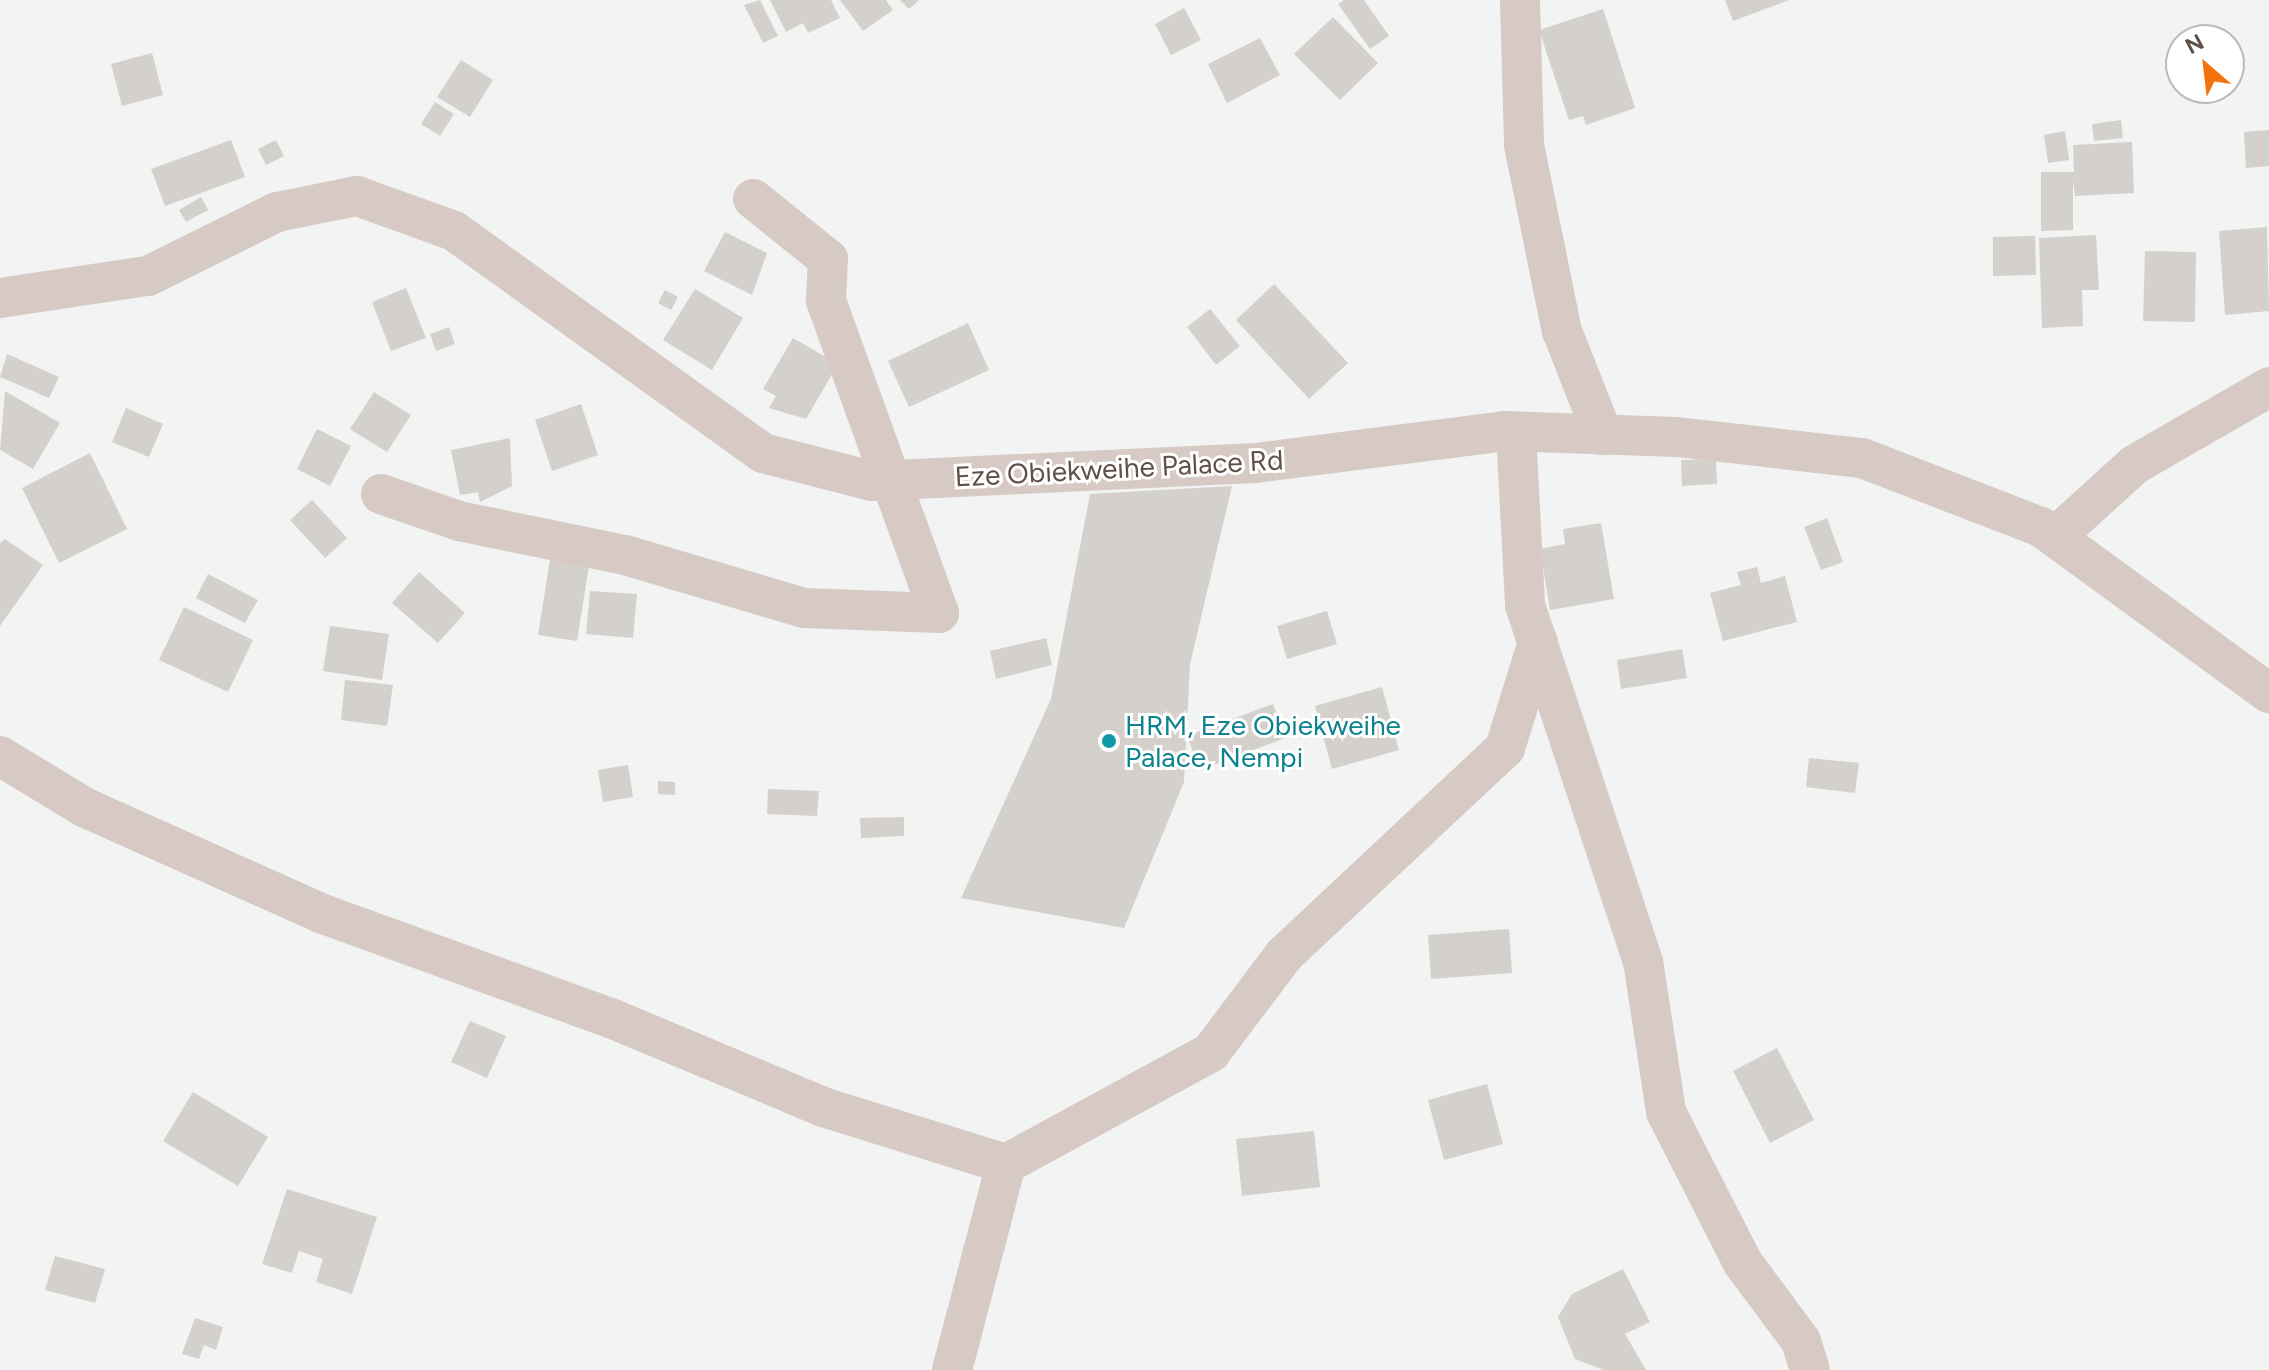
<!DOCTYPE html>
<html>
<head>
<meta charset="utf-8">
<style>
  body { margin:0 }
  #map { position:relative; width:2269px; height:1370px; overflow:hidden; background:#f1f4f3; font-family:Figtree,sans-serif }
  div>[style] { position:absolute }
  .building>* { inset:0; background:#d4d0cb }
  .minor>* { height:40px; margin:-20px; padding:0 20px; transform-origin:20px; border-radius:20px; background:#d7cac4 }
  .dots>* { width:22px; height:22px; translate:-50% -50%; box-sizing:border-box; border:4px solid #fff; border-radius:50% }
  span { translate:-50% -50%; white-space:nowrap; text-align:center; line-height:1.15; -webkit-text-stroke:6px #fff; paint-order:stroke }
  .street-label { font-size:28px; color:#605047 }
  .culture-label { font-size:28px; color:#0d838f }
  .left { translate:0 -50%; text-align:left }
  .north { position:absolute; left:2165px; top:24px; width:80px; height:80px; box-sizing:border-box; background:#fff; border:2px solid #bfb9b5; border-radius:50%; rotate:332deg; font-size:22px; font-weight:700; line-height:32px; text-align:center; color:#605047 }
  .north::after { content:''; display:block; margin:auto; width:28px; height:36px; background:#f4720b; clip-path:polygon(50% 0,100% 100%,50% 72%,0 100%) }
</style>
</head>
<body>
<div id="map">
  <div class="building">
    <i style="clip-path:polygon(760px 0,778px 36px,763px 43px,744px 5px)"></i>
    <i style="clip-path:polygon(770px 0,831px 0,840px 18px,808px 33px,803px 23px,786px 32px)"></i>
    <i style="clip-path:polygon(840px 0,886px 0,893px 10px,863px 31px)"></i>
    <i style="clip-path:polygon(900px 0,919px 0,909px 9px)"></i>
    <i style="clip-path:polygon(1344px 0,1364px 0,1389px 36px,1370px 49px,1338px 4px)"></i>
    <i style="clip-path:polygon(1725px 0,1789px 0,1733px 21px)"></i>
    <i style="clip-path:polygon(1184px 8px,1201px 40px,1171px 55px,1155px 24px)"></i>
    <i style="clip-path:polygon(1603px 9px,1635px 108px,1586px 125px,1583px 116px,1569px 120px,1539px 30px)"></i>
    <i style="clip-path:polygon(1333px 17px,1378px 63px,1340px 100px,1294px 54px)"></i>
    <i style="clip-path:polygon(1260px 38px,1280px 75px,1227px 103px,1208px 64px)"></i>
    <i style="clip-path:polygon(152px 53px,163px 95px,122px 106px,111px 64px)"></i>
    <i style="clip-path:polygon(461px 60px,493px 80px,470px 117px,437px 97px)"></i>
    <i style="clip-path:polygon(435px 102px,454px 114px,440px 136px,421px 124px)"></i>
    <i style="clip-path:polygon(2121px 120px,2123px 138px,2094px 141px,2092px 124px)"></i>
    <i style="clip-path:polygon(2269px 130px,2269px 166px,2246px 168px,2244px 132px)"></i>
    <i style="clip-path:polygon(2065px 131px,2069px 160px,2048px 163px,2044px 135px)"></i>
    <i style="clip-path:polygon(231px 140px,245px 177px,165px 206px,151px 169px)"></i>
    <i style="clip-path:polygon(276px 140px,284px 156px,266px 165px,258px 149px)"></i>
    <i style="clip-path:polygon(2132px 142px,2134px 193px,2075px 196px,2073px 180px,2073px 230px,2041px 231px,2041px 172px,2074px 172px,2073px 145px)"></i>
    <i style="clip-path:polygon(201px 197px,208px 210px,186px 222px,179px 210px)"></i>
    <i style="clip-path:polygon(2267px 227px,2269px 311px,2225px 315px,2219px 231px)"></i>
    <i style="clip-path:polygon(725px 232px,767px 253px,752px 295px,704px 271px)"></i>
    <i style="clip-path:polygon(2096px 235px,2099px 290px,2082px 290px,2083px 326px,2042px 328px,2039px 238px)"></i>
    <i style="clip-path:polygon(2035px 236px,2036px 275px,1993px 276px,1993px 237px)"></i>
    <i style="clip-path:polygon(2145px 251px,2196px 252px,2195px 322px,2143px 321px)"></i>
    <i style="clip-path:polygon(1274px 284px,1348px 363px,1309px 399px,1236px 320px)"></i>
    <i style="clip-path:polygon(406px 288px,426px 338px,391px 351px,372px 302px)"></i>
    <i style="clip-path:polygon(695px 289px,743px 318px,712px 370px,663px 340px)"></i>
    <i style="clip-path:polygon(665px 290px,678px 297px,671px 310px,658px 303px)"></i>
    <i style="clip-path:polygon(1210px 309px,1240px 346px,1216px 365px,1187px 327px)"></i>
    <i style="clip-path:polygon(968px 323px,989px 370px,909px 407px,888px 361px)"></i>
    <i style="clip-path:polygon(449px 327px,455px 344px,436px 351px,430px 334px)"></i>
    <i style="clip-path:polygon(793px 338px,838px 364px,806px 419px,769px 408px,776px 396px,763px 389px)"></i>
    <i style="clip-path:polygon(7px 354px,59px 377px,49px 398px,0 377px)"></i>
    <i style="clip-path:polygon(5px 391px,60px 423px,33px 469px,0 450px)"></i>
    <i style="clip-path:polygon(374px 392px,411px 415px,387px 452px,350px 429px)"></i>
    <i style="clip-path:polygon(581px 404px,598px 455px,552px 471px,535px 420px)"></i>
    <i style="clip-path:polygon(126px 408px,163px 424px,149px 457px,112px 442px)"></i>
    <i style="clip-path:polygon(317px 429px,351px 446px,330px 486px,297px 469px)"></i>
    <i style="clip-path:polygon(510px 438px,512px 486px,480px 502px,478px 492px,460px 495px,451px 450px)"></i>
    <i style="clip-path:polygon(90px 453px,127px 529px,59px 563px,22px 488px)"></i>
    <i style="clip-path:polygon(1716px 459px,1717px 484px,1682px 486px,1681px 460px)"></i>
    <i style="clip-path:polygon(1232px 486px,1190px 664px,1184px 782px,1124px 928px,961px 898px,1051px 699px,1090px 494px)"></i>
    <i style="clip-path:polygon(312px 500px,347px 538px,325px 558px,290px 520px)"></i>
    <i style="clip-path:polygon(1827px 518px,1843px 562px,1821px 570px,1804px 527px)"></i>
    <i style="clip-path:polygon(1601px 523px,1614px 599px,1550px 610px,1540px 549px,1565px 544px,1563px 529px)"></i>
    <i style="clip-path:polygon(5px 539px,43px 565px,0 626px,0 543px)"></i>
    <i style="clip-path:polygon(551px 553px,590px 559px,577px 641px,538px 635px)"></i>
    <i style="clip-path:polygon(1757px 567px,1761px 583px,1785px 576px,1797px 622px,1723px 641px,1710px 593px,1741px 585px,1737px 572px)"></i>
    <i style="clip-path:polygon(419px 572px,465px 613px,438px 643px,392px 603px)"></i>
    <i style="clip-path:polygon(208px 574px,258px 600px,245px 623px,196px 598px)"></i>
    <i style="clip-path:polygon(590px 591px,637px 594px,633px 638px,586px 634px)"></i>
    <i style="clip-path:polygon(184px 607px,253px 640px,228px 692px,159px 660px)"></i>
    <i style="clip-path:polygon(1327px 611px,1337px 644px,1287px 659px,1277px 626px)"></i>
    <i style="clip-path:polygon(330px 626px,389px 634px,382px 680px,323px 671px)"></i>
    <i style="clip-path:polygon(1046px 638px,1052px 665px,996px 679px,990px 651px)"></i>
    <i style="clip-path:polygon(1682px 649px,1687px 678px,1621px 689px,1617px 660px)"></i>
    <i style="clip-path:polygon(345px 680px,393px 685px,387px 726px,341px 720px)"></i>
    <i style="clip-path:polygon(1382px 687px,1399px 750px,1332px 769px,1315px 706px)"></i>
    <i style="clip-path:polygon(1273px 704px,1285px 738px,1200px 770px,1187px 736px)"></i>
    <i style="clip-path:polygon(1809px 758px,1859px 763px,1855px 793px,1806px 787px)"></i>
    <i style="clip-path:polygon(628px 765px,633px 797px,603px 802px,598px 770px)"></i>
    <i style="clip-path:polygon(658px 781px,675px 782px,675px 795px,658px 794px)"></i>
    <i style="clip-path:polygon(768px 789px,819px 791px,817px 816px,767px 814px)"></i>
    <i style="clip-path:polygon(904px 817px,904px 836px,861px 838px,860px 818px)"></i>
    <i style="clip-path:polygon(1509px 929px,1512px 973px,1431px 979px,1428px 935px)"></i>
    <i style="clip-path:polygon(470px 1021px,506px 1036px,487px 1078px,451px 1062px)"></i>
    <i style="clip-path:polygon(1777px 1048px,1814px 1120px,1770px 1143px,1733px 1071px)"></i>
    <i style="clip-path:polygon(1487px 1084px,1503px 1144px,1444px 1160px,1428px 1100px)"></i>
    <i style="clip-path:polygon(193px 1092px,268px 1137px,238px 1186px,163px 1141px)"></i>
    <i style="clip-path:polygon(1314px 1131px,1320px 1187px,1242px 1196px,1236px 1139px)"></i>
    <i style="clip-path:polygon(287px 1189px,377px 1217px,352px 1294px,316px 1282px,323px 1259px,299px 1251px,292px 1273px,262px 1264px)"></i>
    <i style="clip-path:polygon(55px 1256px,105px 1269px,95px 1303px,45px 1290px)"></i>
    <i style="clip-path:polygon(1623px 1269px,1650px 1322px,1625px 1334px,1646px 1370px,1604px 1370px,1575px 1359px,1558px 1317px,1572px 1294px)"></i>
    <i style="clip-path:polygon(195px 1318px,223px 1327px,216px 1350px,204px 1345px,199px 1359px,182px 1354px)"></i>
  </div>
  <div class="minor">
    <i style="left:1520px;top:0;width:145px;rotate:88.4deg"></i>
    <i style="left:1524px;top:145px;width:190px;rotate:78.5deg"></i>
    <i style="left:1562px;top:331px;width:112px;rotate:68.5deg"></i>
    <i style="left:0;top:298px;width:150px;rotate:-8.5deg"></i>
    <i style="left:148px;top:276px;width:144px;rotate:-26.4deg"></i>
    <i style="left:277px;top:212px;width:82px;rotate:-11.3deg"></i>
    <i style="left:357px;top:196px;width:103px;rotate:19.8deg"></i>
    <i style="left:454px;top:231px;width:380px;rotate:35.7deg"></i>
    <i style="left:763px;top:453px;width:113px;rotate:14.4deg"></i>
    <i style="left:872px;top:481px;width:384px;rotate:-2.7deg"></i>
    <i style="left:1256px;top:463px;width:251px;rotate:-7.3deg"></i>
    <i style="left:1505px;top:431px;width:172px;rotate:2deg"></i>
    <i style="left:1677px;top:437px;width:186px;rotate:6.5deg"></i>
    <i style="left:1862px;top:458px;width:192px;rotate:21.1deg"></i>
    <i style="left:2041px;top:527px;width:282px;rotate:36.1deg"></i>
    <i style="left:1516px;top:432px;width:173px;rotate:87deg"></i>
    <i style="left:1525px;top:605px;width:375px;rotate:71.7deg"></i>
    <i style="left:1643px;top:961px;width:153px;rotate:81.3deg"></i>
    <i style="left:1666px;top:1112px;width:169px;rotate:63deg"></i>
    <i style="left:1743px;top:1263px;width:97px;rotate:53.4deg"></i>
    <i style="left:1801px;top:1341px;width:30px;rotate:73deg"></i>
    <i style="left:381px;top:494px;width:83px;rotate:19.1deg"></i>
    <i style="left:459px;top:521px;width:169px;rotate:11.6deg"></i>
    <i style="left:625px;top:555px;width:187px;rotate:16.5deg"></i>
    <i style="left:804px;top:608px;width:135px;rotate:2.1deg"></i>
    <i style="left:939px;top:613px;width:333px;rotate:-109.9deg"></i>
    <i style="left:826px;top:300px;width:41px;rotate:-87.2deg"></i>
    <i style="left:828px;top:259px;width:96px;rotate:-141.3deg"></i>
    <i style="left:2055px;top:537px;width:107px;rotate:-42.3deg"></i>
    <i style="left:2134px;top:465px;width:156px;rotate:-30deg"></i>
    <i style="left:0;top:756px;width:100px;rotate:31.2deg"></i>
    <i style="left:86px;top:808px;width:260px;rotate:24.1deg"></i>
    <i style="left:323px;top:914px;width:308px;rotate:19.9deg"></i>
    <i style="left:613px;top:1019px;width:228px;rotate:22.7deg"></i>
    <i style="left:823px;top:1107px;width:192px;rotate:17.3deg"></i>
    <i style="left:1006px;top:1164px;width:234px;rotate:-28.6deg"></i>
    <i style="left:1211px;top:1052px;width:121px;rotate:-53deg"></i>
    <i style="left:1284px;top:955px;width:303px;rotate:-43.1deg"></i>
    <i style="left:1505px;top:748px;width:111px;rotate:-72.7deg"></i>
    <i style="left:952px;top:1370px;width:213px;rotate:-75.3deg"></i>
  </div>
  <div class="dots">
    <i style="left:1109px;top:741px;background:#0f9aa8"></i>
  </div>
  <div class="street-label">
    <span style="left:1119px;top:468px;rotate:-3deg">Eze Obiekweihe Palace Rd</span>
  </div>
  <div class="culture-label">
    <span class="left" style="left:1125px;top:741px">HRM, Eze Obiekweihe<br>Palace, Nempi</span>
  </div>
  <div class="north">N</div>
</div>
</body>
</html>
